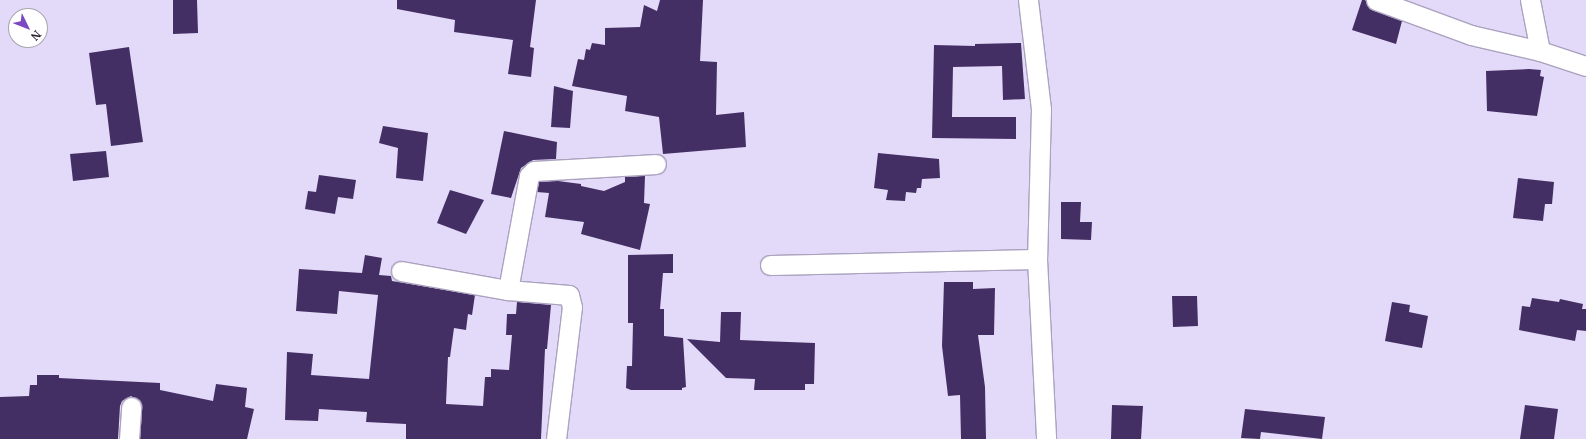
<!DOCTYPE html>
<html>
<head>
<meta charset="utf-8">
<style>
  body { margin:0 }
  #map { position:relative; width:1586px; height:439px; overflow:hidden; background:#e3d9f8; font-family:Merriweather,serif }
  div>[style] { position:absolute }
  .building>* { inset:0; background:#442f65 }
  .roads { filter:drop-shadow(1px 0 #aba2bf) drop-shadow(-1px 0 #aba2bf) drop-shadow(0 1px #aba2bf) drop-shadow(0 -1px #aba2bf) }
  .street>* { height:19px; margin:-9.5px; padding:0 9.5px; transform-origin:9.5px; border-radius:9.5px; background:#fff }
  span { translate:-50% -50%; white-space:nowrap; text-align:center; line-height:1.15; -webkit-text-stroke:4px #fff; paint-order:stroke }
  .north { position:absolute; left:8px; top:8px; width:40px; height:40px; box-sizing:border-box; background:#fff; border:1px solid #a7a5aa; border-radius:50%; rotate:133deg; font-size:11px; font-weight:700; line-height:16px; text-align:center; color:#231f2a }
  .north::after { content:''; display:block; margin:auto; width:14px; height:18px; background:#7b49c1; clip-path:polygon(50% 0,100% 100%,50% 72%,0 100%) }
</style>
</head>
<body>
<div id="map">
  <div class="building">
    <i style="clip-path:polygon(173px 0,197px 0,198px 33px,173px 34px)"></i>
    <i style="clip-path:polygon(397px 0,536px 0,530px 47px,534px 48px,531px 77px,508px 74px,513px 40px,454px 32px,455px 20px,397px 9px)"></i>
    <i style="clip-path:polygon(660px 0,703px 0,700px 61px,717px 62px,716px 115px,744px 112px,746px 147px,663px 154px,659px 117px,625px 111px,627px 96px,572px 86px,578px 59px,584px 60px,586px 49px,590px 50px,592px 43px,605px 45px,605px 28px,640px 27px,644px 5px,657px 11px)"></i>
    <i style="clip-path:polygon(1362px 0,1365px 0,1372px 10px,1402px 21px,1396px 44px,1352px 30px)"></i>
    <i style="clip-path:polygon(1021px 43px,1025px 99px,1003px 100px,1002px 66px,953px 67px,952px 117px,1016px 117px,1016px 139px,932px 138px,934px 45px,975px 46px,975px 44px)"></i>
    <i style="clip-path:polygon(129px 47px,143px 142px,111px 146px,106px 104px,96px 105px,89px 53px)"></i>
    <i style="clip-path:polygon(1529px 69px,1541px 70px,1540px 76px,1544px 77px,1537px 116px,1487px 111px,1486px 71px)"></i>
    <i style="clip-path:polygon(554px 86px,573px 91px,570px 128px,551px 127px)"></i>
    <i style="clip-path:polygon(383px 126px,428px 133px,423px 181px,396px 178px,398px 148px,379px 143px)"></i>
    <i style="clip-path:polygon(504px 131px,557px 142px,556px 159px,533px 160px,521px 168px,511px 198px,491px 194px)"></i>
    <i style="clip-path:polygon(106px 151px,109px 177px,73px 181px,70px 154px)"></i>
    <i style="clip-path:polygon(878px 153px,939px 159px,940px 178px,922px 179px,921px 188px,917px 188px,916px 193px,906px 192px,905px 201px,886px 200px,888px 190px,874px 188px)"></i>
    <i style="clip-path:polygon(319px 175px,356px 180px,353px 199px,338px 197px,335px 214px,305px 209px,308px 191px,316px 192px)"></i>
    <i style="clip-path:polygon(645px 176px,644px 203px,650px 204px,640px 250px,581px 234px,584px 222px,545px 217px,549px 193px,537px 192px,539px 182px,558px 181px,581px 184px,581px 186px,604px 191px,625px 182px,625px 177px)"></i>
    <i style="clip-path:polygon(1518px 178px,1554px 182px,1552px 204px,1545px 204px,1543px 221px,1513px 218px)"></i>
    <i style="clip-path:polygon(450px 190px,484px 200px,466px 234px,437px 223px)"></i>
    <i style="clip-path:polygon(1061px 202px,1081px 202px,1080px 222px,1092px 222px,1091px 240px,1061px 239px)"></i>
    <i style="clip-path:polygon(673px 254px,673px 273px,663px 273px,660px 309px,664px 309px,664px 336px,683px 338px,686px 387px,682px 388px,682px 390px,631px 390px,626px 388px,627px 366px,632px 366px,633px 323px,628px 323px,628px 255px)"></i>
    <i style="clip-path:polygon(365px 255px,382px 258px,379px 275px,391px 276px,392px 281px,475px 295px,472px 315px,468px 314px,466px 330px,454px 328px,450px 357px,448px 357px,446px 404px,483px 406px,485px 377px,491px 377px,491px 369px,509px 370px,512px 335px,506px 335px,507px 314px,516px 314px,517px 302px,551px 305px,547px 349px,545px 349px,541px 439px,406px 439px,406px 424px,366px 422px,367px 412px,319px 409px,318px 421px,285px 420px,287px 352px,313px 354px,311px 375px,369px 379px,378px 295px,339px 291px,337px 314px,296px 311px,299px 269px,362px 273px)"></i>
    <i style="clip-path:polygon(944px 282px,973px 282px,973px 289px,995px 288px,994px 335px,978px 335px,985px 387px,986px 439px,961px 439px,960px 395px,948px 396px,942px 346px)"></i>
    <i style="clip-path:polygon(1172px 296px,1197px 296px,1198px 326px,1173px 327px)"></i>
    <i style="clip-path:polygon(1532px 298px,1559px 302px,1560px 299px,1583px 304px,1582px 309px,1586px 309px,1586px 331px,1577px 330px,1575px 341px,1519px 330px,1522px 306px,1530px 307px)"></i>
    <i style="clip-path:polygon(1392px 302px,1410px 305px,1409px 312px,1428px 316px,1422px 348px,1385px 341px)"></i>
    <i style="clip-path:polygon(721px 312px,741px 312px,740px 340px,815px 343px,814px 384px,805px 384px,805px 390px,754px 390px,755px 379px,726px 378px,687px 339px,720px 342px)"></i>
    <i style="clip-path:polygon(37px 375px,59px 375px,59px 378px,160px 383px,160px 390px,213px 401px,216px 384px,247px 388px,245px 407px,254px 409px,247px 439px,140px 439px,141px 402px,131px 396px,122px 401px,120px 406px,118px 439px,0 439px,0 397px,29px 396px,30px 385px,37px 385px)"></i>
    <i style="clip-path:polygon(1112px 405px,1143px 406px,1141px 439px,1111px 439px)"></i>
    <i style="clip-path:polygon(1525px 405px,1558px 409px,1554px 439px,1520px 439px)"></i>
    <i style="clip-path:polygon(1245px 409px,1325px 417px,1322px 439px,1261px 432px,1260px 439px,1241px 438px)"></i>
  </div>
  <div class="roads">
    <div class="street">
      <i style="left:1028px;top:0;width:110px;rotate:83.2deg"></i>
      <i style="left:1041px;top:109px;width:150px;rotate:91.5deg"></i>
      <i style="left:1037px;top:259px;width:180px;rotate:87.1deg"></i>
      <i style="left:1376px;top:0;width:101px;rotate:20.2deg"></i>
      <i style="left:1471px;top:35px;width:71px;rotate:13.1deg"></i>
      <i style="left:1540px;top:51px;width:48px;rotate:18.1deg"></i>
      <i style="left:1530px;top:0;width:52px;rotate:78.9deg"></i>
      <i style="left:770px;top:265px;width:267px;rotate:-1.3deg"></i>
      <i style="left:401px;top:271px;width:109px;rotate:10.1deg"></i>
      <i style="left:129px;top:439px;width:32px;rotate:-86deg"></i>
      <i style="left:556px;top:439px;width:133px;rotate:-83.1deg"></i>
      <i style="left:572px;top:307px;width:12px;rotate:-104deg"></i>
      <i style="left:569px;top:295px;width:61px;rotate:-175.3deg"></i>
      <i style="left:508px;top:290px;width:116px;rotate:-79.6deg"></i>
      <i style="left:529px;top:176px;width:7px;rotate:-45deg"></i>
      <i style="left:534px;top:171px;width:122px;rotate:-3.3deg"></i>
    </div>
  </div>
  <div class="north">N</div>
</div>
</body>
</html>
